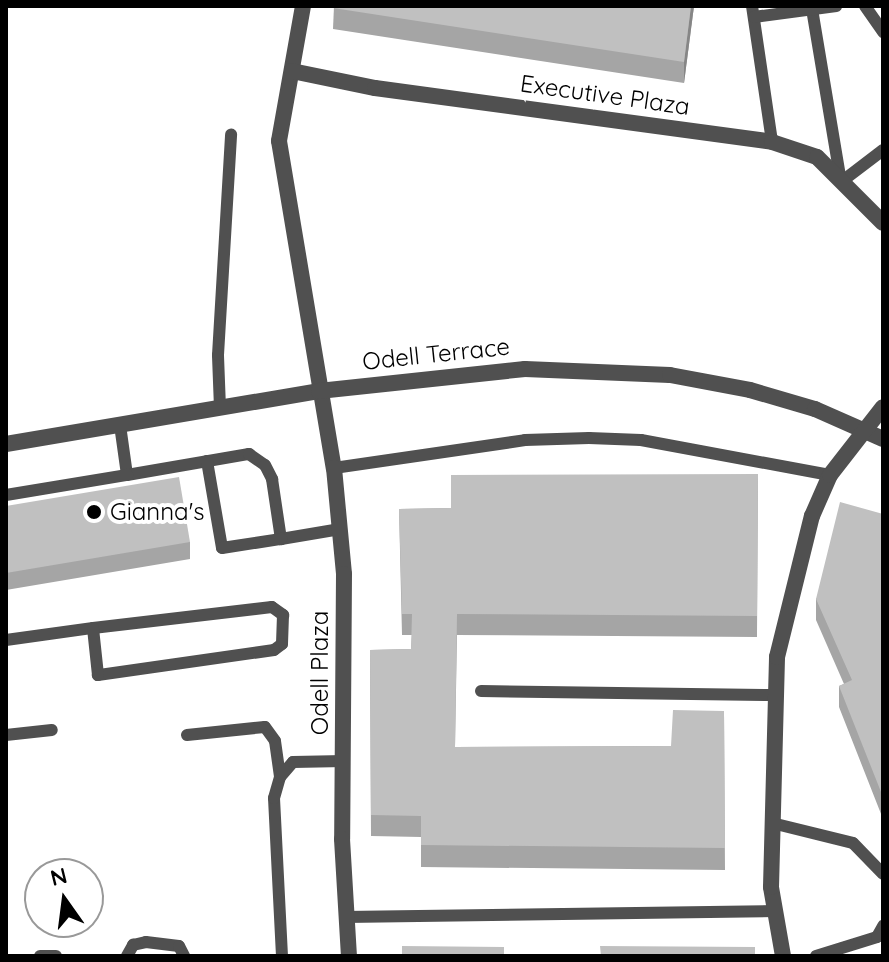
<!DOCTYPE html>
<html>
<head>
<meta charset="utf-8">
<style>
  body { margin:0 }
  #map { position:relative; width:889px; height:962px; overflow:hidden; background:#fff; font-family:Quicksand,sans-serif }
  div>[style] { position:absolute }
  .lane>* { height:12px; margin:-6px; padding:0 6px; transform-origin:6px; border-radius:6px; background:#505050 }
  .street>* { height:16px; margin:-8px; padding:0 8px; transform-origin:8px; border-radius:8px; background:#505050 }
  .wall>* { inset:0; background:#a5a5a5 }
  .shaded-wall>* { inset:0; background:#868686 }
  .building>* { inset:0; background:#c0c0c0 }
  .dots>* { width:22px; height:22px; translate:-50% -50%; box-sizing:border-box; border:4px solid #fff; border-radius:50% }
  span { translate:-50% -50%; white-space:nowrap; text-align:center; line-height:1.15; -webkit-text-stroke:8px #fff; paint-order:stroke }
  .street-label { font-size:24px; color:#000 }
  .poi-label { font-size:24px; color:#000 }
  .left { translate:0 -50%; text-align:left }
  .frame { position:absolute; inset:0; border:8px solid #000; pointer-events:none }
  .north { position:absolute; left:24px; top:858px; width:80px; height:80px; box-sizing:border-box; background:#fff; border:2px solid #999; border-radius:50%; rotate:346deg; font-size:22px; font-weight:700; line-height:32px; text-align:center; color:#000 }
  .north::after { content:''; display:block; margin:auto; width:28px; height:36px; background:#000; clip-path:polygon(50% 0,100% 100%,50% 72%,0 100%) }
</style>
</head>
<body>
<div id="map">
  <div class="lane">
    <i style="left:752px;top:6px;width:137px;rotate:81.6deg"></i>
    <i style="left:865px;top:6px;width:32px;rotate:55deg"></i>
    <i style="left:812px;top:9px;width:175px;rotate:80.5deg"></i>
    <i style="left:841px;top:182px;width:53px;rotate:-37.3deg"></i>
    <i style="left:754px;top:17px;width:83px;rotate:-7.6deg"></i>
    <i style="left:220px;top:408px;width:53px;rotate:-92.2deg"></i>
    <i style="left:218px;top:355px;width:221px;rotate:-86.6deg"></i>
    <i style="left:120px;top:425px;width:50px;rotate:82deg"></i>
    <i style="left:127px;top:475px;width:124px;rotate:-9.8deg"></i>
    <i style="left:249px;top:454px;width:19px;rotate:35deg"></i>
    <i style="left:265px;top:465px;width:16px;rotate:63deg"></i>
    <i style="left:272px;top:479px;width:61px;rotate:81.5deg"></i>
    <i style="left:281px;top:539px;width:60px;rotate:-9.6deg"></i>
    <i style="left:207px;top:461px;width:88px;rotate:80.2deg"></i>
    <i style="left:222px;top:548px;width:60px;rotate:-8.7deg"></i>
    <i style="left:334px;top:468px;width:193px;rotate:-8.3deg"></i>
    <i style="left:525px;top:440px;width:64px;rotate:-1.8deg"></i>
    <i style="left:589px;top:438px;width:52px;rotate:2.2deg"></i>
    <i style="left:641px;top:440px;width:192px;rotate:10.5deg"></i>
    <i style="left:6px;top:495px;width:123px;rotate:-9.4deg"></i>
    <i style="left:6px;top:640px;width:88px;rotate:-7.9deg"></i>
    <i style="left:93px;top:628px;width:180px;rotate:-6.7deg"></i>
    <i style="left:272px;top:607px;width:14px;rotate:36deg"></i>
    <i style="left:283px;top:615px;width:29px;rotate:92deg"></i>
    <i style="left:282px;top:644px;width:10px;rotate:143deg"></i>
    <i style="left:274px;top:650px;width:178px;rotate:171.9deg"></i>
    <i style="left:98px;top:675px;width:47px;rotate:-96.1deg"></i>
    <i style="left:481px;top:691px;width:294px;rotate:0.8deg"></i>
    <i style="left:6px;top:735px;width:46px;rotate:-6.2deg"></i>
    <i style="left:187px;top:735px;width:78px;rotate:-5.9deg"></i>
    <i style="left:265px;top:727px;width:17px;rotate:54deg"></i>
    <i style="left:275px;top:741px;width:36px;rotate:82deg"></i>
    <i style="left:772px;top:823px;width:83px;rotate:13.9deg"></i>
    <i style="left:853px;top:843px;width:43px;rotate:45.9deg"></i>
    <i style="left:345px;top:917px;width:429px;rotate:-0.8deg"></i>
    <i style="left:40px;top:956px;width:16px"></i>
    <i style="left:127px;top:956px;width:13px;rotate:-61deg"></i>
    <i style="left:133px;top:945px;width:13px;rotate:-13deg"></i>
    <i style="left:146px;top:942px;width:33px;rotate:7deg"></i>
    <i style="left:179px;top:946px;width:11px;rotate:63deg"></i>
    <i style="left:282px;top:956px;width:158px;rotate:-92.9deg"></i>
    <i style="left:274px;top:798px;width:22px;rotate:-74deg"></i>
    <i style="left:280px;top:777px;width:20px;rotate:-49deg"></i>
    <i style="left:293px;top:762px;width:51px;rotate:-1.1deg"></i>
    <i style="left:816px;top:956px;width:64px;rotate:-17.3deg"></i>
    <i style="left:877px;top:937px;width:13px;rotate:-61deg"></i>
  </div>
  <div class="street">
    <i style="left:303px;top:6px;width:137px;rotate:100.1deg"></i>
    <i style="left:279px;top:141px;width:332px;rotate:80.5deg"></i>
    <i style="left:334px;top:468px;width:106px;rotate:84.6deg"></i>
    <i style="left:344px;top:574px;width:265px;rotate:90.4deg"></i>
    <i style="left:342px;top:839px;width:117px;rotate:86.6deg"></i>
    <i style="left:292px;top:71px;width:85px;rotate:11.6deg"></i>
    <i style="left:375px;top:88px;width:401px;rotate:7.7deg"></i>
    <i style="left:772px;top:142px;width:47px;rotate:18.4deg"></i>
    <i style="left:817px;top:157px;width:93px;rotate:45deg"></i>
    <i style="left:6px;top:444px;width:317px;rotate:-9.6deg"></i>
    <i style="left:319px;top:391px;width:207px;rotate:-6.1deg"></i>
    <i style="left:525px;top:369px;width:145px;rotate:2.4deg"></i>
    <i style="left:670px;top:375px;width:81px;rotate:10.6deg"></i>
    <i style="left:750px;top:390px;width:68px;rotate:16.3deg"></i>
    <i style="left:815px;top:409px;width:74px;rotate:23.8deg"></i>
    <i style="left:783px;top:956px;width:70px;rotate:-99.9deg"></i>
    <i style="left:771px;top:887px;width:230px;rotate:-88.5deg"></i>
    <i style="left:777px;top:657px;width:145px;rotate:-76.1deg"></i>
    <i style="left:812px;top:516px;width:45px;rotate:-66.3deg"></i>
    <i style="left:830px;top:475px;width:86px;rotate:-52.1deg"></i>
  </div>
  <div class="wall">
    <i style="clip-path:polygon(334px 6px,694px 6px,684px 83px,333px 29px)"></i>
    <i style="clip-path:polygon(758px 474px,757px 637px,457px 635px,455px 747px,671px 746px,724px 711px,725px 870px,421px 867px,421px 837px,371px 836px,370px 650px,411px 649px,412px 635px,402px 635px,399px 509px,451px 508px)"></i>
    <i style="clip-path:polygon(6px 506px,190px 542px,190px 559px,6px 590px)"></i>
    <i style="clip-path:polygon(883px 514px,883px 819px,839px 707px,839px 686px,844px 684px,816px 620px,816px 599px)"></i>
  </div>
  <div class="shaded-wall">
    <i style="clip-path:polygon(691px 6px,694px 6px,684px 83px,684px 62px)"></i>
  </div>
  <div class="building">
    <i style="clip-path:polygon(334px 6px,691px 6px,684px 62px,333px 8px)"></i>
    <i style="clip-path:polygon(758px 474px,757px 616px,457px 614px,455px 747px,671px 746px,673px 710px,724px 711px,725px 848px,421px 845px,421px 816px,371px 815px,370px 650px,411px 649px,412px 614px,402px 614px,399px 509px,451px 508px,451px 475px)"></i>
    <i style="clip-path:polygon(179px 477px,190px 542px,6px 573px,6px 506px)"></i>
    <i style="clip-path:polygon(840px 502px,883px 514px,883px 797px,839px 686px,852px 680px,816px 599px)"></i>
    <i style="clip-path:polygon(402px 946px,504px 947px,504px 956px,402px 956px)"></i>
    <i style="clip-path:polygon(600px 946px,755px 947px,755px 956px,601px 956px)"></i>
  </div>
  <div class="dots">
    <i style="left:94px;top:512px;background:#000"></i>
  </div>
  <div class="street-label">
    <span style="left:605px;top:95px;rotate:8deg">Executive Plaza</span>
    <span style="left:436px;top:354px;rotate:-6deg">Odell Terrace</span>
    <span style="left:320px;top:673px;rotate:-90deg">Odell Plaza</span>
  </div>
  <div class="poi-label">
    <span class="left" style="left:110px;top:512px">Gianna's</span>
  </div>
  <div class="frame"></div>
  <div class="north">N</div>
</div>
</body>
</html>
